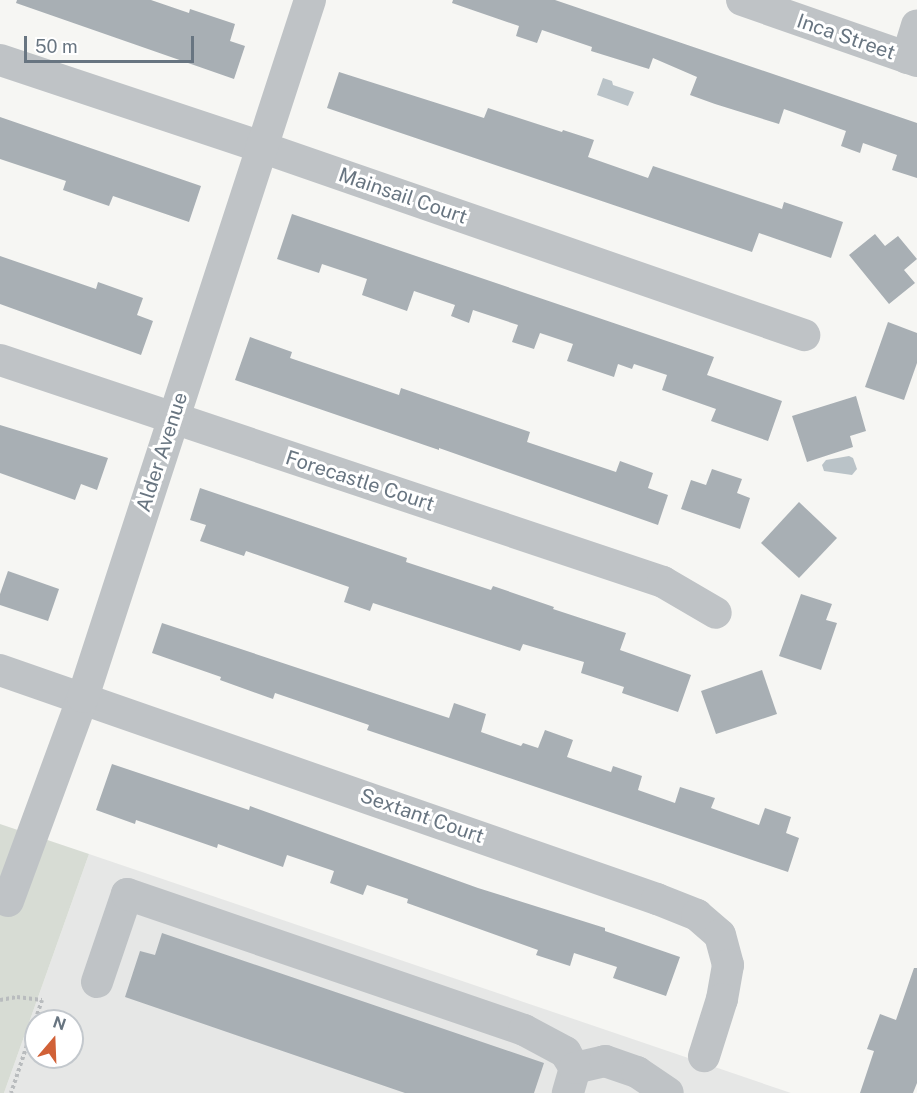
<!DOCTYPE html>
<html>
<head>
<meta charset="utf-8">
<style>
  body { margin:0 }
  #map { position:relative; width:917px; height:1093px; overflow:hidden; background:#f6f6f3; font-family:"Public Sans",sans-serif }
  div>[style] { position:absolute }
  .built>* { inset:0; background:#e6e7e6 }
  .green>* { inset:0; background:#d7dcd4 }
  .water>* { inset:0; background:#bac3c8 }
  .building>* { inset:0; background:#a8afb4 }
  .path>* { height:4px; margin-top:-2px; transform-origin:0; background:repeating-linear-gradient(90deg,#b9bcbe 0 3px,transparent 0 6px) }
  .minor>* { height:32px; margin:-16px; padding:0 16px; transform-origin:16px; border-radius:16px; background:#bfc3c6 }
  span { translate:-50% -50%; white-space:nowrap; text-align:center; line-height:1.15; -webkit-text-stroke:6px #fff; paint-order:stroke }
  .street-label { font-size:20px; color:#687581 }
  .north { position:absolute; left:24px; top:1009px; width:60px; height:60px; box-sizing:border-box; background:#fff; border:2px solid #c3c8cd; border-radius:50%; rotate:19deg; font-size:16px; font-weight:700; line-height:24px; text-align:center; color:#687581 }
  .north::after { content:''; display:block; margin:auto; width:21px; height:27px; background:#d16137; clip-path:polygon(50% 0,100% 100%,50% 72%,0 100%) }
  .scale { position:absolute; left:24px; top:36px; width:170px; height:27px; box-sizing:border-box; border:3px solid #687581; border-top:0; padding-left:8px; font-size:18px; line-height:21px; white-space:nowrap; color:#687581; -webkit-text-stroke:4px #fff; paint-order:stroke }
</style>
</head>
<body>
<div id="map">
  <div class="built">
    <i style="clip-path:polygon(evenodd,89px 854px,791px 1093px,4px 1093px,89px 854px,36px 1021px,72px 1021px,72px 1057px,36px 1057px,36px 1021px)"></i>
  </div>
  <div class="green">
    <i style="clip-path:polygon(0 824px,89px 854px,4px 1093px,0 1093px)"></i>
  </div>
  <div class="water">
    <i style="clip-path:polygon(603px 78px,612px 81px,613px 85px,634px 92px,628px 106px,597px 95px)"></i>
    <i style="clip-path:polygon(849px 456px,853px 458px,857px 469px,852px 475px,824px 471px,822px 465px,826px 460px)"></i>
  </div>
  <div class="building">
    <i style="clip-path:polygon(17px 0,151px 0,189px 13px,190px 9px,235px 24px,230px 41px,245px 46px,234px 79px,16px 3px)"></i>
    <i style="clip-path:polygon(453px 0,555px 0,917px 123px,917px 178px,892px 170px,897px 155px,863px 143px,860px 153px,841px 146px,846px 131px,784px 109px,779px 124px,715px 104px,690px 95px,697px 77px,653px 58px,649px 69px,591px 51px,592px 47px,542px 30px,537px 43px,516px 36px,519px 26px,452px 3px)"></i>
    <i style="clip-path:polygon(339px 72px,484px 118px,488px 108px,562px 132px,563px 130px,594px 140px,588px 157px,648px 178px,653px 166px,782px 209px,784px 202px,843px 222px,831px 258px,759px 233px,752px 252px,327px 108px)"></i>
    <i style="clip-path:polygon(0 117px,201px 186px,189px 222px,113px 196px,109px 206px,63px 190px,66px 181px,0 159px)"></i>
    <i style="clip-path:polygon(292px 214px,714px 357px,707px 375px,782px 401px,768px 441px,711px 421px,716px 409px,662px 390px,667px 375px,634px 364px,632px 369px,618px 364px,614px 377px,567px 361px,573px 344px,540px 333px,534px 349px,512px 342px,518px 325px,473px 310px,469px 323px,451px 316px,455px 305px,414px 291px,407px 311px,362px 295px,367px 279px,322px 264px,319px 273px,277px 259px)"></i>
    <i style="clip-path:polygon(875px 234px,885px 246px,898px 236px,917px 259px,904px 270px,915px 283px,889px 304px,849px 255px)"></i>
    <i style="clip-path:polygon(0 256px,96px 289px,98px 282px,143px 298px,137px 315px,153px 321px,141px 355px,0 304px)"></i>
    <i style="clip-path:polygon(888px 322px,917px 333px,917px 363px,904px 400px,865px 387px)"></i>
    <i style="clip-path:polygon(250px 337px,292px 352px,290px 358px,399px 395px,401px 388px,530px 432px,527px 442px,616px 472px,620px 461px,653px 473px,648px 488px,668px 495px,658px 525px,439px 448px,439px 450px,235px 380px)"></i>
    <i style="clip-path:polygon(856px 396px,866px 431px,850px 436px,853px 447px,807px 462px,792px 416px)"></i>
    <i style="clip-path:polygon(0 425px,108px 458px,97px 490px,81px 484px,75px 500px,0 473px)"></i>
    <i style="clip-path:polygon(712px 469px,742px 479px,737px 493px,750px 498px,740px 529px,681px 509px,691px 480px,706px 485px)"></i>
    <i style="clip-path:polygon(200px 488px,407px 558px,406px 562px,491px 590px,493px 586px,554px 607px,553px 609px,626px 633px,620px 650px,691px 675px,678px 712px,622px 693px,624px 687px,581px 673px,584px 662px,523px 644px,520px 651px,373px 603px,370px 611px,344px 602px,349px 587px,246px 551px,244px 556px,200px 541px,206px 525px,190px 520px)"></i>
    <i style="clip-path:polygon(799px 502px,837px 538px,799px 578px,761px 543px)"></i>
    <i style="clip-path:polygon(8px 571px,59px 589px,48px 621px,0 605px,0 594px)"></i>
    <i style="clip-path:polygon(801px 594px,832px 604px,826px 620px,837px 623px,821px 670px,779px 656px)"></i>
    <i style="clip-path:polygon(162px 623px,449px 718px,454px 703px,486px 714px,481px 732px,521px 746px,523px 743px,538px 748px,545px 730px,573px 740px,567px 757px,611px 772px,613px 766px,642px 776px,638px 790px,675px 803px,680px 787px,715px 798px,711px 808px,759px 825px,765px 808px,791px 817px,786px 833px,799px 838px,788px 872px,367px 730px,369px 725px,275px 693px,273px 699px,220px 680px,221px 677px,152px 653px)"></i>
    <i style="clip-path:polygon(762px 670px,777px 714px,716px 734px,701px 691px)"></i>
    <i style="clip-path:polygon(112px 764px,249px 810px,250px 806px,478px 888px,605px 928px,605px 931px,680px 957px,666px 996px,613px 978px,617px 967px,574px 953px,570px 966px,536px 955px,538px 950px,407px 903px,408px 899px,367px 885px,363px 895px,330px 883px,334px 871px,287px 855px,283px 867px,218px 844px,217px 848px,136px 820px,135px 824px,96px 810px)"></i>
    <i style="clip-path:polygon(162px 933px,544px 1063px,534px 1093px,405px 1093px,125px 997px,140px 951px,155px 955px)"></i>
    <i style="clip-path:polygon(914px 968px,917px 968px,917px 1083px,913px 1093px,860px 1093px,874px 1051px,867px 1049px,880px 1014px,896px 1020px)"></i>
  </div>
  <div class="path">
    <i style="left:0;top:1000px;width:17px;rotate:-10deg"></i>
    <i style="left:17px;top:997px;width:25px;rotate:7deg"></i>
    <i style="left:42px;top:1000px;width:98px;rotate:108.4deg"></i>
  </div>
  <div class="minor">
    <i style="left:742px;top:0;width:185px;rotate:19.2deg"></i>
    <i style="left:907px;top:58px;width:34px;rotate:-73deg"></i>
    <i style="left:0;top:60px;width:275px;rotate:18.4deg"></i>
    <i style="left:261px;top:147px;width:575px;rotate:19.1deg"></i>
    <i style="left:0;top:360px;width:699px;rotate:18.51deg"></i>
    <i style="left:663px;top:582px;width:61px;rotate:30.3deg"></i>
    <i style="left:0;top:670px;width:696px;rotate:19.22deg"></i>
    <i style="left:657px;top:899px;width:43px;rotate:21.8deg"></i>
    <i style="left:697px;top:915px;width:30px;rotate:41deg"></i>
    <i style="left:720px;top:935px;width:31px;rotate:75deg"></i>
    <i style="left:728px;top:965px;width:35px;rotate:100deg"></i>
    <i style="left:722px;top:999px;width:60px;rotate:107.5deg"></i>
    <i style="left:8px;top:901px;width:217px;rotate:-69.8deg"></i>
    <i style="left:83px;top:697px;width:733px;rotate:-71.96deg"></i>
    <i style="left:97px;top:982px;width:93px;rotate:-71.2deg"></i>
    <i style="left:127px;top:894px;width:420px;rotate:18.9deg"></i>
    <i style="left:524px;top:1030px;width:47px;rotate:28.2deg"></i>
    <i style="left:565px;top:1052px;width:19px;rotate:58deg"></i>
    <i style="left:575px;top:1068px;width:26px;rotate:106deg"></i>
    <i style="left:575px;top:1068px;width:31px;rotate:-13deg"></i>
    <i style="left:605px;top:1061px;width:34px;rotate:19deg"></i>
    <i style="left:637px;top:1072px;width:37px;rotate:34deg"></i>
  </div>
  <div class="street-label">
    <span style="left:846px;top:37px;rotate:19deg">Inca Street</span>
    <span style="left:403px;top:196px;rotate:19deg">Mainsail Court</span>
    <span style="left:162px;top:452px;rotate:-72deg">Alder Avenue</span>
    <span style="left:360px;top:481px;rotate:18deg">Forecastle Court</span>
    <span style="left:422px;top:816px;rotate:19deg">Sextant Court</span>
  </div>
  <div class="north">N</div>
  <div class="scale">50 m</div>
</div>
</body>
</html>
